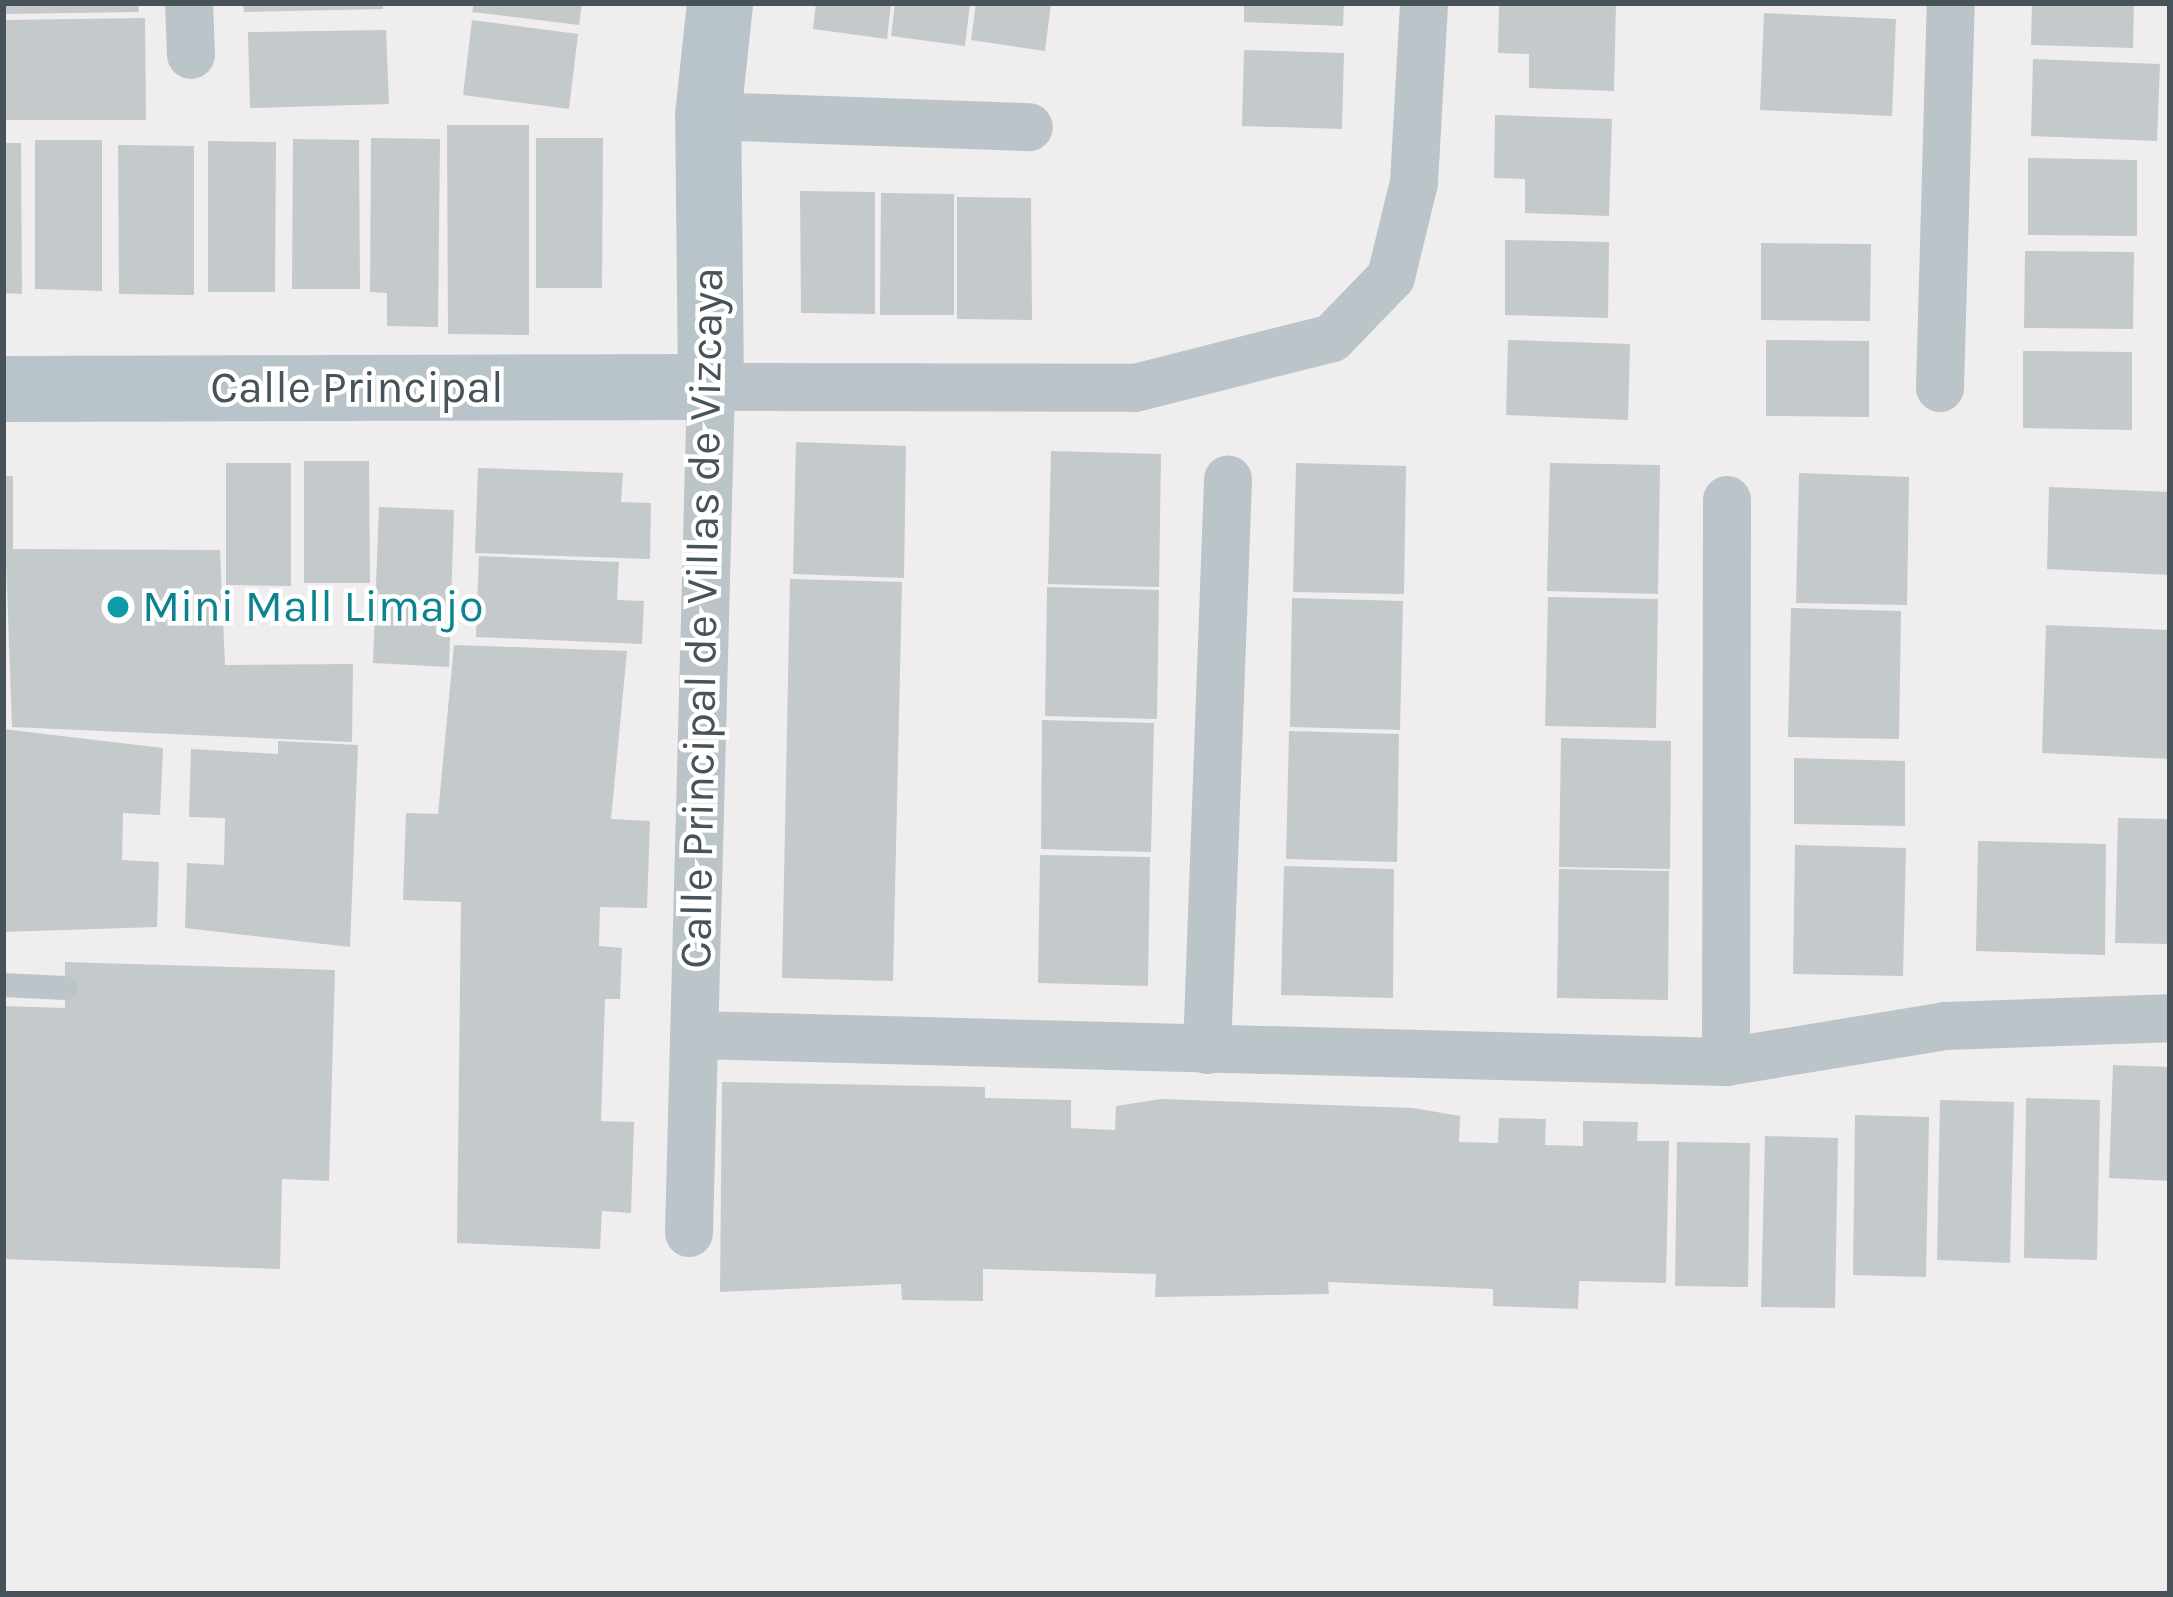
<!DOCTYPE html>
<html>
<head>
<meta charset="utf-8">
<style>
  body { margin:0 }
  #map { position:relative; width:2173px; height:1597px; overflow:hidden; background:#f0edee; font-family:Karla,sans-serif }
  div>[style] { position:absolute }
  .building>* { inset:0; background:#c4c9cc }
  .lane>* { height:24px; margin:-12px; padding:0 12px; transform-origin:12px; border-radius:12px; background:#bac4c9 }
  .street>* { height:48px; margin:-24px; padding:0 24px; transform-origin:24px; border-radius:24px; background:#bac4c9 }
  .secondary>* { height:66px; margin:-33px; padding:0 33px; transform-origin:33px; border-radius:33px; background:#b8c4ca }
  .dots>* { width:33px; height:33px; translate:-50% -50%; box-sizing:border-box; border:6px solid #fff; border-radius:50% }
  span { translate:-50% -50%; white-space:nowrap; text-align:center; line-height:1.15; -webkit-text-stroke:9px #fff; paint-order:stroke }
  .street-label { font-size:45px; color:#475359 }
  .culture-label { font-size:45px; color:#0d838f }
  .left { translate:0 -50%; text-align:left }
  .frame { position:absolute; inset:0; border:6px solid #475359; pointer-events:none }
</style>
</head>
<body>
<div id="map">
  <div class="building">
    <i style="clip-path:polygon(3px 3px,138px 3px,139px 12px,3px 14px)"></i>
    <i style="clip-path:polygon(243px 3px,383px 3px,383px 9px,244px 12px)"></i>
    <i style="clip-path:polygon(474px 3px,582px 3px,579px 25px,472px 12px)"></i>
    <i style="clip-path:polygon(816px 3px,891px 3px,887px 39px,813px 29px)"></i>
    <i style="clip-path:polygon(895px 3px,970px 3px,965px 46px,891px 36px)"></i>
    <i style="clip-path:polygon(976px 3px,1051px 3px,1045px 51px,971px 40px)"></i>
    <i style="clip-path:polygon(1244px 3px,1344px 3px,1343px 26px,1244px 22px)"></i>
    <i style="clip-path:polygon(1499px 3px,1616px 3px,1614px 91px,1529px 88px,1529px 54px,1498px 53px)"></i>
    <i style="clip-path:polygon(2032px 3px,2134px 3px,2133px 48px,2031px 45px)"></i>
    <i style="clip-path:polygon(1764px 13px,1896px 19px,1892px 116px,1760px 110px)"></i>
    <i style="clip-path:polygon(145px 18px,146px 120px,3px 120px,3px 20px)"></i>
    <i style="clip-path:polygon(472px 20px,578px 34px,569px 109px,463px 95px)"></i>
    <i style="clip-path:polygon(386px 30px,389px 104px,250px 108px,248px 32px)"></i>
    <i style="clip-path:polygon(1244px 50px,1344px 53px,1342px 129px,1242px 126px)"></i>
    <i style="clip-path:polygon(2033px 59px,2160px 64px,2157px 141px,2031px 136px)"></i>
    <i style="clip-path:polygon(1495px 115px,1612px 119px,1609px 216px,1525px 213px,1525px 179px,1494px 178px)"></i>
    <i style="clip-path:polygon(447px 125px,529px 125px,529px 335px,448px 334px)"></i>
    <i style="clip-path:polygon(371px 138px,440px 139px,438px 327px,387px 326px,387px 293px,370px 292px)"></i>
    <i style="clip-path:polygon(536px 138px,603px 138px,602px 288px,536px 288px)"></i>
    <i style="clip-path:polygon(293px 139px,359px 140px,360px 289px,292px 289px)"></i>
    <i style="clip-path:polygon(35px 140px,102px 140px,102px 291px,35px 289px)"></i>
    <i style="clip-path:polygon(208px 141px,276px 142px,275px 292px,208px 292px)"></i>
    <i style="clip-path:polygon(3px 143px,21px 143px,22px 294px,3px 293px)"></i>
    <i style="clip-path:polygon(118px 145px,194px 146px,194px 295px,119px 294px)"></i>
    <i style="clip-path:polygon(2028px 158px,2137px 160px,2137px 236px,2028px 235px)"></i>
    <i style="clip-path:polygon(800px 191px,875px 192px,875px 314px,801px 313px)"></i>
    <i style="clip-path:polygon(881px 193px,954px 194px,954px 315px,880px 315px)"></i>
    <i style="clip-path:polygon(957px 197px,1031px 198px,1032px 320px,957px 319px)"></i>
    <i style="clip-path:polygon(1505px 240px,1609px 242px,1608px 318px,1505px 315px)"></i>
    <i style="clip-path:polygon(1761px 243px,1871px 244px,1870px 321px,1761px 320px)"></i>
    <i style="clip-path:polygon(2025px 251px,2134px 252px,2133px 329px,2024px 328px)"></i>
    <i style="clip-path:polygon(1508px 340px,1630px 344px,1628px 420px,1506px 415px)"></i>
    <i style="clip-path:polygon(1766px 340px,1869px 341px,1869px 417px,1766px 416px)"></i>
    <i style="clip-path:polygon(2023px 351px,2132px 352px,2132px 430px,2023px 428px)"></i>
    <i style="clip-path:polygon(796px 442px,906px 446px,904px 578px,793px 574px)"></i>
    <i style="clip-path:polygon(1051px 451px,1161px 454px,1159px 587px,1048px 584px)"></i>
    <i style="clip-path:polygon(304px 461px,369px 461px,370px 583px,304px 583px)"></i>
    <i style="clip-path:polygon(226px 463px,291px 463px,291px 586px,226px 585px)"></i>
    <i style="clip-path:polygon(1296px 463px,1406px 466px,1404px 594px,1293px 592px)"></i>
    <i style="clip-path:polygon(1550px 463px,1660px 465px,1658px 594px,1547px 591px)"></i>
    <i style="clip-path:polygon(478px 468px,623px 473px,621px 502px,651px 503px,650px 559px,475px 553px)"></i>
    <i style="clip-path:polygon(1799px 473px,1909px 477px,1907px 605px,1796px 603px)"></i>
    <i style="clip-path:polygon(3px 476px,13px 476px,13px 549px,220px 550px,225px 665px,353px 664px,352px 742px,12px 727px)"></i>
    <i style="clip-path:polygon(2049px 487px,2170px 492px,2170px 575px,2047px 569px)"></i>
    <i style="clip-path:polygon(379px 507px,454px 510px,449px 667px,373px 663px)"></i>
    <i style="clip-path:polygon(479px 556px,619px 562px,617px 600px,644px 601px,642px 644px,476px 637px)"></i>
    <i style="clip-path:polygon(790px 579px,902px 582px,893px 981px,782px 978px)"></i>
    <i style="clip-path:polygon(1047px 587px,1159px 590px,1157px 719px,1045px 716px)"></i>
    <i style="clip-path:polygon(1548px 597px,1658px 599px,1656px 728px,1545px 726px)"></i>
    <i style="clip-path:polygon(1292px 598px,1403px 601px,1400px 730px,1290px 727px)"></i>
    <i style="clip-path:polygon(1791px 608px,1901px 611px,1899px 739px,1788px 737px)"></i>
    <i style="clip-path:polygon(2046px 625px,2170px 630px,2170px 759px,2042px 753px)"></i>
    <i style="clip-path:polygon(454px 645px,627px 651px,611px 819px,650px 821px,647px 908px,600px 907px,599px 946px,622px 948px,620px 999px,605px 999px,601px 1121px,634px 1122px,631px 1213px,602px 1211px,600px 1249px,457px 1243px,461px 902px,403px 900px,406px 813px,438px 814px)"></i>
    <i style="clip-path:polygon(1042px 720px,1154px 723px,1151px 852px,1041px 849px)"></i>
    <i style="clip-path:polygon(3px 729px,163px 748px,160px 815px,123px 813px,122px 860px,159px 862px,157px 927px,3px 932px)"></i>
    <i style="clip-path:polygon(1289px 731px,1399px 734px,1397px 862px,1286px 859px)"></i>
    <i style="clip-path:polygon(1561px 738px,1671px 741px,1670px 869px,1559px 867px)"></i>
    <i style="clip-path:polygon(278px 741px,358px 745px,350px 947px,185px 928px,187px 863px,224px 865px,225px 818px,189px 817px,191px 749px,278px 754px)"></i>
    <i style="clip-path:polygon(1794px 758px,1905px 761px,1905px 826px,1794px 824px)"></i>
    <i style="clip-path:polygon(2118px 818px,2170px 819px,2170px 944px,2115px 943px)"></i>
    <i style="clip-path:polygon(1978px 841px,2106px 844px,2105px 955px,1976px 951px)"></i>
    <i style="clip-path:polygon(1795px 845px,1906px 848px,1903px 976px,1793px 974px)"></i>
    <i style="clip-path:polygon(1040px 855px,1150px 857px,1148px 986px,1038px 983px)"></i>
    <i style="clip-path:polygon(1284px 866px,1394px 869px,1393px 998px,1281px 995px)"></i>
    <i style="clip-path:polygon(1559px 869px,1669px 871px,1668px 1000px,1557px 998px)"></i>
    <i style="clip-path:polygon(65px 962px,335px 970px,329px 1181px,282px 1179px,280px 1269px,3px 1259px,3px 1006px,65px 1008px)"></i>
    <i style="clip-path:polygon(2113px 1065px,2170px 1067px,2170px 1181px,2109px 1178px)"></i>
    <i style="clip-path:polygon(722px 1082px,985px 1087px,985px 1098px,1071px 1100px,1071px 1128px,1115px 1130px,1116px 1106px,1161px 1099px,1413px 1108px,1460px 1116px,1459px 1142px,1498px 1143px,1499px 1118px,1546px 1119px,1545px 1145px,1583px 1146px,1583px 1121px,1638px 1122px,1637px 1141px,1669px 1141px,1666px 1283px,1579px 1281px,1578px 1309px,1493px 1306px,1493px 1289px,1328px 1282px,1329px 1294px,1155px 1297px,1156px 1274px,983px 1269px,983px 1301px,902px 1300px,901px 1284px,720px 1292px)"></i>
    <i style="clip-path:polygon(2026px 1098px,2100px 1100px,2097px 1260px,2024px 1258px)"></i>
    <i style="clip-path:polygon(1940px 1100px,2014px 1102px,2010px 1263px,1937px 1260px)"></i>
    <i style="clip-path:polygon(1855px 1115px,1929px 1117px,1926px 1277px,1853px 1275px)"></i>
    <i style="clip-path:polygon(1765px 1136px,1838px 1138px,1835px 1308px,1761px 1307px)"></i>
    <i style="clip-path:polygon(1677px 1142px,1750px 1143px,1748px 1287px,1675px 1286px)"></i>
  </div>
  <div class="lane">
    <i style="left:3px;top:985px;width:62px;rotate:2.8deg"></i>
  </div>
  <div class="street">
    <i style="left:189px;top:3px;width:52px;rotate:87.8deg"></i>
    <i style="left:708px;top:116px;width:321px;rotate:2deg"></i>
    <i style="left:1940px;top:388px;width:385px;rotate:-88.4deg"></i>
    <i style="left:694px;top:1035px;width:1032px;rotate:1.5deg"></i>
    <i style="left:1726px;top:1062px;width:222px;rotate:-9.3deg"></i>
    <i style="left:1945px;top:1026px;width:225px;rotate:-2deg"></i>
    <i style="left:1207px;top:1050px;width:571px;rotate:-87.89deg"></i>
    <i style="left:1726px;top:1062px;width:562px;rotate:-89.9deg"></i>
    <i style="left:689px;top:1233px;width:846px;rotate:-88.51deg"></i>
    <i style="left:711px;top:387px;width:424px;rotate:0.1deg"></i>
    <i style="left:1135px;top:388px;width:203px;rotate:-14.2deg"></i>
    <i style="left:1332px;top:338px;width:85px;rotate:-46deg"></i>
    <i style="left:1391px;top:277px;width:97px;rotate:-76.3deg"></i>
    <i style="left:1414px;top:183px;width:180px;rotate:-86.8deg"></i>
  </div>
  <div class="secondary">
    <i style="left:3px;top:389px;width:708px;rotate:-0.16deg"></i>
    <i style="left:711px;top:387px;width:271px;rotate:-90.6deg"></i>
    <i style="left:708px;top:116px;width:114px;rotate:-83.9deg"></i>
  </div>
  <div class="dots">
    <i style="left:118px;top:607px;background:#0f9aa8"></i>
  </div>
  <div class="street-label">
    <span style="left:357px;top:388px">Calle Principal</span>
    <span style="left:702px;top:618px;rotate:-89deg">Calle Principal de Villas de Vizcaya</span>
  </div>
  <div class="culture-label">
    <span class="left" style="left:142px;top:607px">Mini Mall Limajo</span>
  </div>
  <div class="frame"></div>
</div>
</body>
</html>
